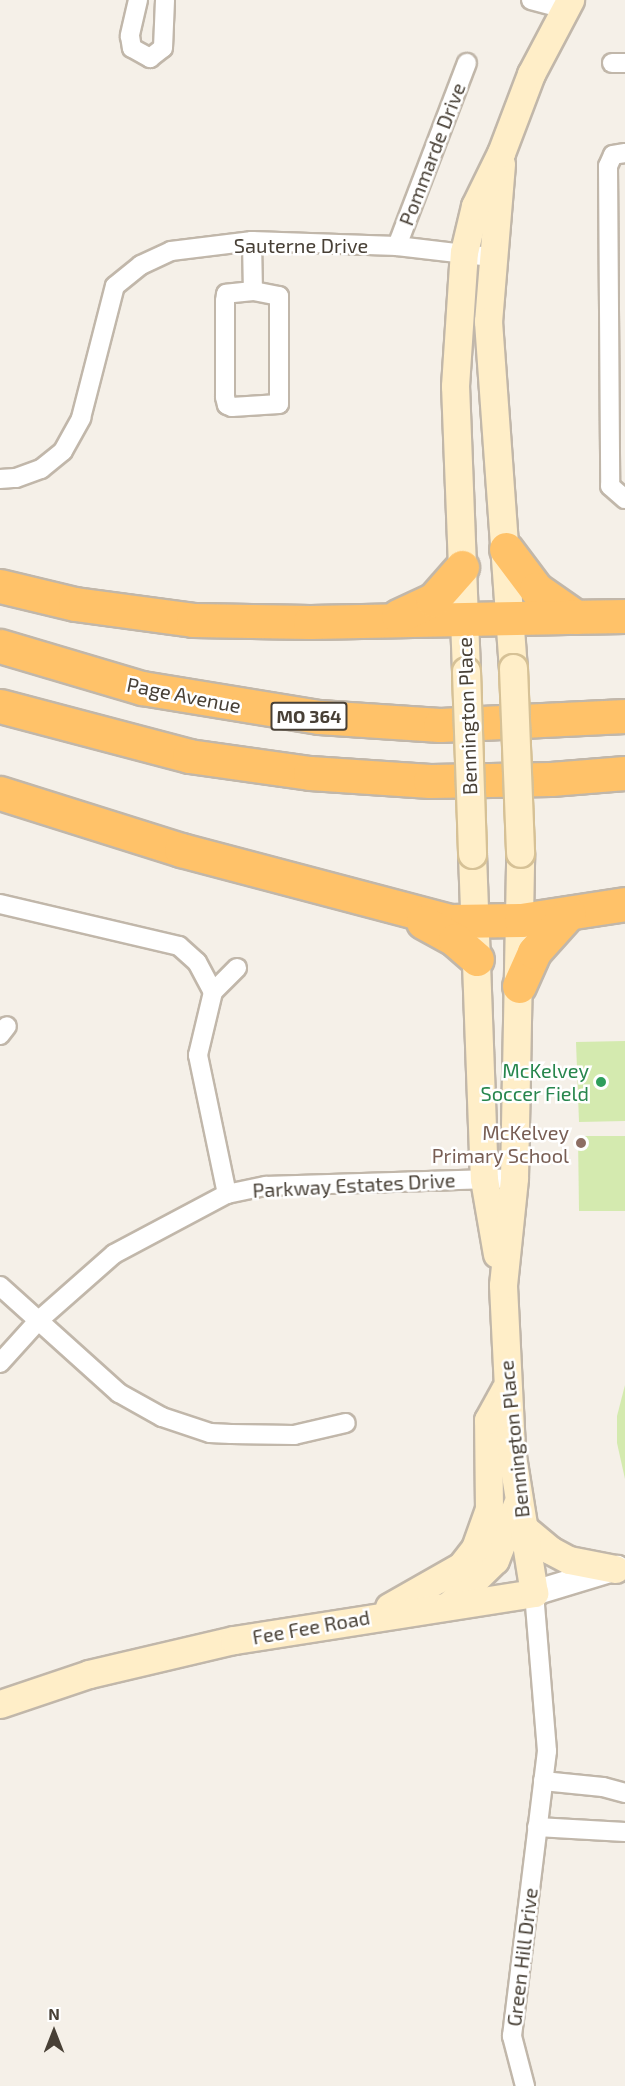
<!DOCTYPE html>
<html>
<head>
<meta charset="utf-8">
<style>
  body { margin:0 }
  #map { position:relative; width:625px; height:2086px; overflow:hidden; background:#f5f0e8; font-family:"Exo 2",sans-serif }
  div>[style] { position:absolute }
  .green>* { inset:0; background:#d4eaaf }
  .roads { filter:drop-shadow(2px 0 #c1b7aa) drop-shadow(-2px 0 #c1b7aa) drop-shadow(0 2px #c1b7aa) drop-shadow(0 -2px #c1b7aa) }
  .minor>* { height:18px; margin:-9px; padding:0 9px; transform-origin:9px; border-radius:9px; background:#fff }
  .tertiary>* { height:24px; margin:-12px; padding:0 12px; transform-origin:12px; border-radius:12px; background:#fff }
  .secondary>* { height:27px; margin:-13.5px; padding:0 13.5px; transform-origin:13.5px; border-radius:13.5px; background:#ffeec8 }
  .motorway>* { height:33px; margin:-16.5px; padding:0 16.5px; transform-origin:16.5px; border-radius:16.5px; background:#ffc269 }
  .bridges { filter:drop-shadow(2px 0 #d6c196) drop-shadow(-2px 0 #d6c196) drop-shadow(0 2px #d6c196) drop-shadow(0 -2px #d6c196) }
  .secondary-bridge>* { height:27px; margin:-13.5px; padding:0 13.5px; transform-origin:13.5px; border-radius:13.5px; background:#ffeec8 }
  .dots>* { width:16px; height:16px; translate:-50% -50%; box-sizing:border-box; border:3px solid #fff; border-radius:50% }
  span { translate:-50% -50%; white-space:nowrap; text-align:center; line-height:1.15; -webkit-text-stroke:5px #fff; paint-order:stroke }
  .shield-label span { padding:2px 4px; background:#fff; border:2px solid; border-radius:4px; -webkit-text-stroke-width:0 }
  .shield-label { font-size:18px; color:#484036; font-weight:700 }
  .street-label { font-size:20px; color:#484036 }
  .leisure-label { font-size:20px; color:#27864d }
  .right { translate:-100% -50%; text-align:right }
  .education-label { font-size:20px; color:#785e54 }
  .north { position:absolute; left:24px; top:2002px; width:60px; height:60px; -webkit-text-stroke:4px #fff; paint-order:stroke; rotate:0deg; font-size:16px; font-weight:700; line-height:24px; text-align:center; color:#484036 }
  .north::after { content:''; display:block; margin:auto; width:21px; height:27px; background:#484036; clip-path:polygon(50% 0,100% 100%,50% 72%,0 100%) }
</style>
</head>
<body>
<div id="map">
  <div class="green">
    <i style="clip-path:polygon(625px 1041px,625px 1121px,579px 1122px,576px 1042px)"></i>
    <i style="clip-path:polygon(578px 1136px,625px 1136px,625px 1211px,579px 1211px)"></i>
    <i style="clip-path:polygon(625px 1385px,625px 1479px,617px 1443px,617px 1416px)"></i>
  </div>
  <div class="roads">
    <div class="minor">
      <i style="left:138px;top:0;width:37px;rotate:103deg"></i>
      <i style="left:130px;top:36px;width:12px;rotate:81deg"></i>
      <i style="left:132px;top:48px;width:21px;rotate:29deg"></i>
      <i style="left:150px;top:58px;width:16px;rotate:-38deg"></i>
      <i style="left:163px;top:48px;width:48px;rotate:-87.6deg"></i>
      <i style="left:531px;top:0;width:34px;rotate:15deg"></i>
      <i style="left:612px;top:63px;width:13px"></i>
      <i style="left:625px;top:153px;width:12px;rotate:171deg"></i>
      <i style="left:613px;top:155px;width:12px;rotate:114deg"></i>
      <i style="left:608px;top:166px;width:320px;rotate:89.6deg"></i>
      <i style="left:610px;top:486px;width:20px;rotate:41deg"></i>
      <i style="left:252px;top:241px;width:50px;rotate:88.9deg"></i>
      <i style="left:253px;top:291px;width:27px;rotate:174deg"></i>
      <i style="left:226px;top:294px;width:7px;rotate:98deg"></i>
      <i style="left:225px;top:301px;width:96px;rotate:90deg"></i>
      <i style="left:225px;top:397px;width:8px;rotate:76deg"></i>
      <i style="left:227px;top:405px;width:5px;rotate:22deg"></i>
      <i style="left:232px;top:407px;width:47px;rotate:-3.7deg"></i>
      <i style="left:279px;top:404px;width:108px;rotate:-90deg"></i>
      <i style="left:279px;top:296px;width:26px;rotate:-169deg"></i>
      <i style="left:397px;top:246px;width:196px;rotate:-69.1deg"></i>
      <i style="left:0;top:479px;width:16px;rotate:-4deg"></i>
      <i style="left:16px;top:478px;width:27px;rotate:-20deg"></i>
      <i style="left:41px;top:469px;width:28px;rotate:-39deg"></i>
      <i style="left:63px;top:451px;width:38px;rotate:-61deg"></i>
      <i style="left:81px;top:418px;width:136px;rotate:-75.6deg"></i>
      <i style="left:115px;top:286px;width:33px;rotate:-39deg"></i>
      <i style="left:141px;top:265px;width:33px;rotate:-25deg"></i>
      <i style="left:171px;top:251px;width:82px;rotate:-7deg"></i>
      <i style="left:252px;top:241px;width:145px;rotate:2deg"></i>
      <i style="left:397px;top:246px;width:95px;rotate:6.7deg"></i>
      <i style="left:0;top:904px;width:184px;rotate:13.2deg"></i>
      <i style="left:179px;top:946px;width:24px;rotate:42deg"></i>
      <i style="left:197px;top:962px;width:34px;rotate:62deg"></i>
      <i style="left:0;top:1035px;width:11px;rotate:-52deg"></i>
      <i style="left:227px;top:1194px;width:142px;rotate:-101.8deg"></i>
      <i style="left:198px;top:1055px;width:65px;rotate:-76.6deg"></i>
      <i style="left:213px;top:992px;width:34px;rotate:-45deg"></i>
      <i style="left:0;top:1286px;width:160px;rotate:42deg"></i>
      <i style="left:119px;top:1393px;width:49px;rotate:29.2deg"></i>
      <i style="left:162px;top:1417px;width:51px;rotate:18.4deg"></i>
      <i style="left:210px;top:1433px;width:21px;rotate:3deg"></i>
      <i style="left:231px;top:1434px;width:63px;rotate:0.9deg"></i>
      <i style="left:294px;top:1435px;width:53px;rotate:-13deg"></i>
      <i style="left:0;top:1363px;width:57px;rotate:-47.9deg"></i>
      <i style="left:38px;top:1321px;width:101px;rotate:-41.4deg"></i>
      <i style="left:114px;top:1254px;width:128px;rotate:-28deg"></i>
      <i style="left:227px;top:1194px;width:40px;rotate:-12deg"></i>
      <i style="left:266px;top:1186px;width:248px;rotate:-1.8deg"></i>
      <i style="left:543px;top:1781px;width:60px;rotate:5.7deg"></i>
      <i style="left:603px;top:1787px;width:23px;rotate:15deg"></i>
      <i style="left:537px;top:1827px;width:88px;rotate:3.3deg"></i>
      <i style="left:525px;top:2086px;width:52px;rotate:-104.6deg"></i>
      <i style="left:512px;top:2036px;width:287px;rotate:-83deg"></i>
      <i style="left:547px;top:1751px;width:159px;rotate:-94.7deg"></i>
    </div>
    <div class="tertiary">
      <i style="left:534px;top:1593px;width:87px;rotate:-16.8deg"></i>
    </div>
    <div class="secondary">
      <i style="left:501px;top:164px;width:158px;rotate:94.7deg"></i>
      <i style="left:488px;top:321px;width:348px;rotate:85.9deg"></i>
      <i style="left:466px;top:671px;width:285px;rotate:-92.2deg"></i>
      <i style="left:455px;top:386px;width:134px;rotate:-86.2deg"></i>
      <i style="left:464px;top:252px;width:47px;rotate:-76.6deg"></i>
      <i style="left:475px;top:206px;width:59px;rotate:-63.9deg"></i>
      <i style="left:501px;top:153px;width:85px;rotate:-69.2deg"></i>
      <i style="left:531px;top:74px;width:84px;rotate:-62.2deg"></i>
      <i style="left:472px;top:854px;width:325px;rotate:87.9deg"></i>
      <i style="left:484px;top:1179px;width:76px;rotate:80.2deg"></i>
      <i style="left:524px;top:1528px;width:34px;rotate:40deg"></i>
      <i style="left:550px;top:1550px;width:21px;rotate:28deg"></i>
      <i style="left:569px;top:1560px;width:47px;rotate:11.1deg"></i>
      <i style="left:449px;top:1605px;width:64px;rotate:-44.4deg"></i>
      <i style="left:495px;top:1560px;width:60px;rotate:-68.6deg"></i>
      <i style="left:389px;top:1607px;width:83px;rotate:-29.7deg"></i>
      <i style="left:461px;top:1566px;width:23px;rotate:-52deg"></i>
      <i style="left:475px;top:1548px;width:41px;rotate:-70.3deg"></i>
      <i style="left:489px;top:1509px;width:89px;rotate:-90.6deg"></i>
      <i style="left:488px;top:1420px;width:35px;rotate:-61deg"></i>
      <i style="left:0;top:1704px;width:94px;rotate:-18.6deg"></i>
      <i style="left:89px;top:1674px;width:149px;rotate:-13.2deg"></i>
      <i style="left:234px;top:1640px;width:304px;rotate:-8.9deg"></i>
      <i style="left:534px;top:1593px;width:146px;rotate:-99.1deg"></i>
      <i style="left:511px;top:1449px;width:164px;rotate:-92.8deg"></i>
      <i style="left:503px;top:1285px;width:108px;rotate:-84.1deg"></i>
      <i style="left:514px;top:1178px;width:325px;rotate:-88.9deg"></i>
    </div>
    <div class="motorway">
      <i style="left:506px;top:549px;width:50px;rotate:53.1deg"></i>
      <i style="left:536px;top:589px;width:49px;rotate:35deg"></i>
      <i style="left:0;top:586px;width:77px;rotate:13.5deg"></i>
      <i style="left:75px;top:604px;width:119px;rotate:7.7deg"></i>
      <i style="left:193px;top:620px;width:117px;rotate:1deg"></i>
      <i style="left:310px;top:622px;width:315px;rotate:-1.1deg"></i>
      <i style="left:398px;top:616px;width:38px;rotate:-25deg"></i>
      <i style="left:433px;top:600px;width:44px;rotate:-48.7deg"></i>
      <i style="left:0;top:646px;width:148px;rotate:16.5deg"></i>
      <i style="left:142px;top:688px;width:179px;rotate:9.3deg"></i>
      <i style="left:319px;top:717px;width:121px;rotate:3.8deg"></i>
      <i style="left:440px;top:725px;width:185px;rotate:-2.8deg"></i>
      <i style="left:0;top:706px;width:196px;rotate:14.8deg"></i>
      <i style="left:189px;top:756px;width:122px;rotate:8deg"></i>
      <i style="left:310px;top:773px;width:120px;rotate:3.8deg"></i>
      <i style="left:430px;top:781px;width:121px;rotate:-0.9deg"></i>
      <i style="left:551px;top:779px;width:74px;rotate:-4.6deg"></i>
      <i style="left:0;top:793px;width:190px;rotate:17.5deg"></i>
      <i style="left:181px;top:850px;width:277px;rotate:14.8deg"></i>
      <i style="left:449px;top:921px;width:72px;rotate:-0.8deg"></i>
      <i style="left:521px;top:920px;width:105px;rotate:-8.7deg"></i>
      <i style="left:423px;top:922px;width:37px;rotate:29deg"></i>
      <i style="left:455px;top:940px;width:29px;rotate:41deg"></i>
      <i style="left:519px;top:986px;width:37px;rotate:-66deg"></i>
      <i style="left:534px;top:952px;width:52px;rotate:-48.1deg"></i>
    </div>
  </div>
  <div class="bridges">
    <div class="secondary-bridge">
      <i style="left:513px;top:668px;width:185px;rotate:87.8deg"></i>
      <i style="left:466px;top:671px;width:183px;rotate:88.1deg"></i>
    </div>
  </div>
  <div class="dots">
    <i style="left:601px;top:1082px;background:#2e9e5b"></i>
    <i style="left:581px;top:1143px;background:#8d6e63"></i>
  </div>
  <div class="shield-label">
    <span style="left:309px;top:716px">MO 364</span>
  </div>
  <div class="street-label">
    <span style="left:432px;top:154px;rotate:-69deg">Pommarde Drive</span>
    <span style="left:301px;top:245px">Sauterne Drive</span>
    <span style="left:184px;top:695px;rotate:11deg">Page Avenue</span>
    <span style="left:467px;top:716px;rotate:-92deg">Bennington Place</span>
    <span style="left:354px;top:1185px;rotate:-3deg">Parkway Estates Drive</span>
    <span style="left:514px;top:1439px;rotate:-96deg">Bennington Place</span>
    <span style="left:311px;top:1627px;rotate:-10deg">Fee Fee Road</span>
    <span style="left:522px;top:1957px;rotate:-83deg">Green Hill Drive</span>
  </div>
  <div class="leisure-label">
    <span class="right" style="left:589px;top:1082px">McKelvey<br>Soccer Field</span>
  </div>
  <div class="education-label">
    <span class="right" style="left:569px;top:1144px">McKelvey<br>Primary School</span>
  </div>
  <div class="north">N</div>
</div>
</body>
</html>
